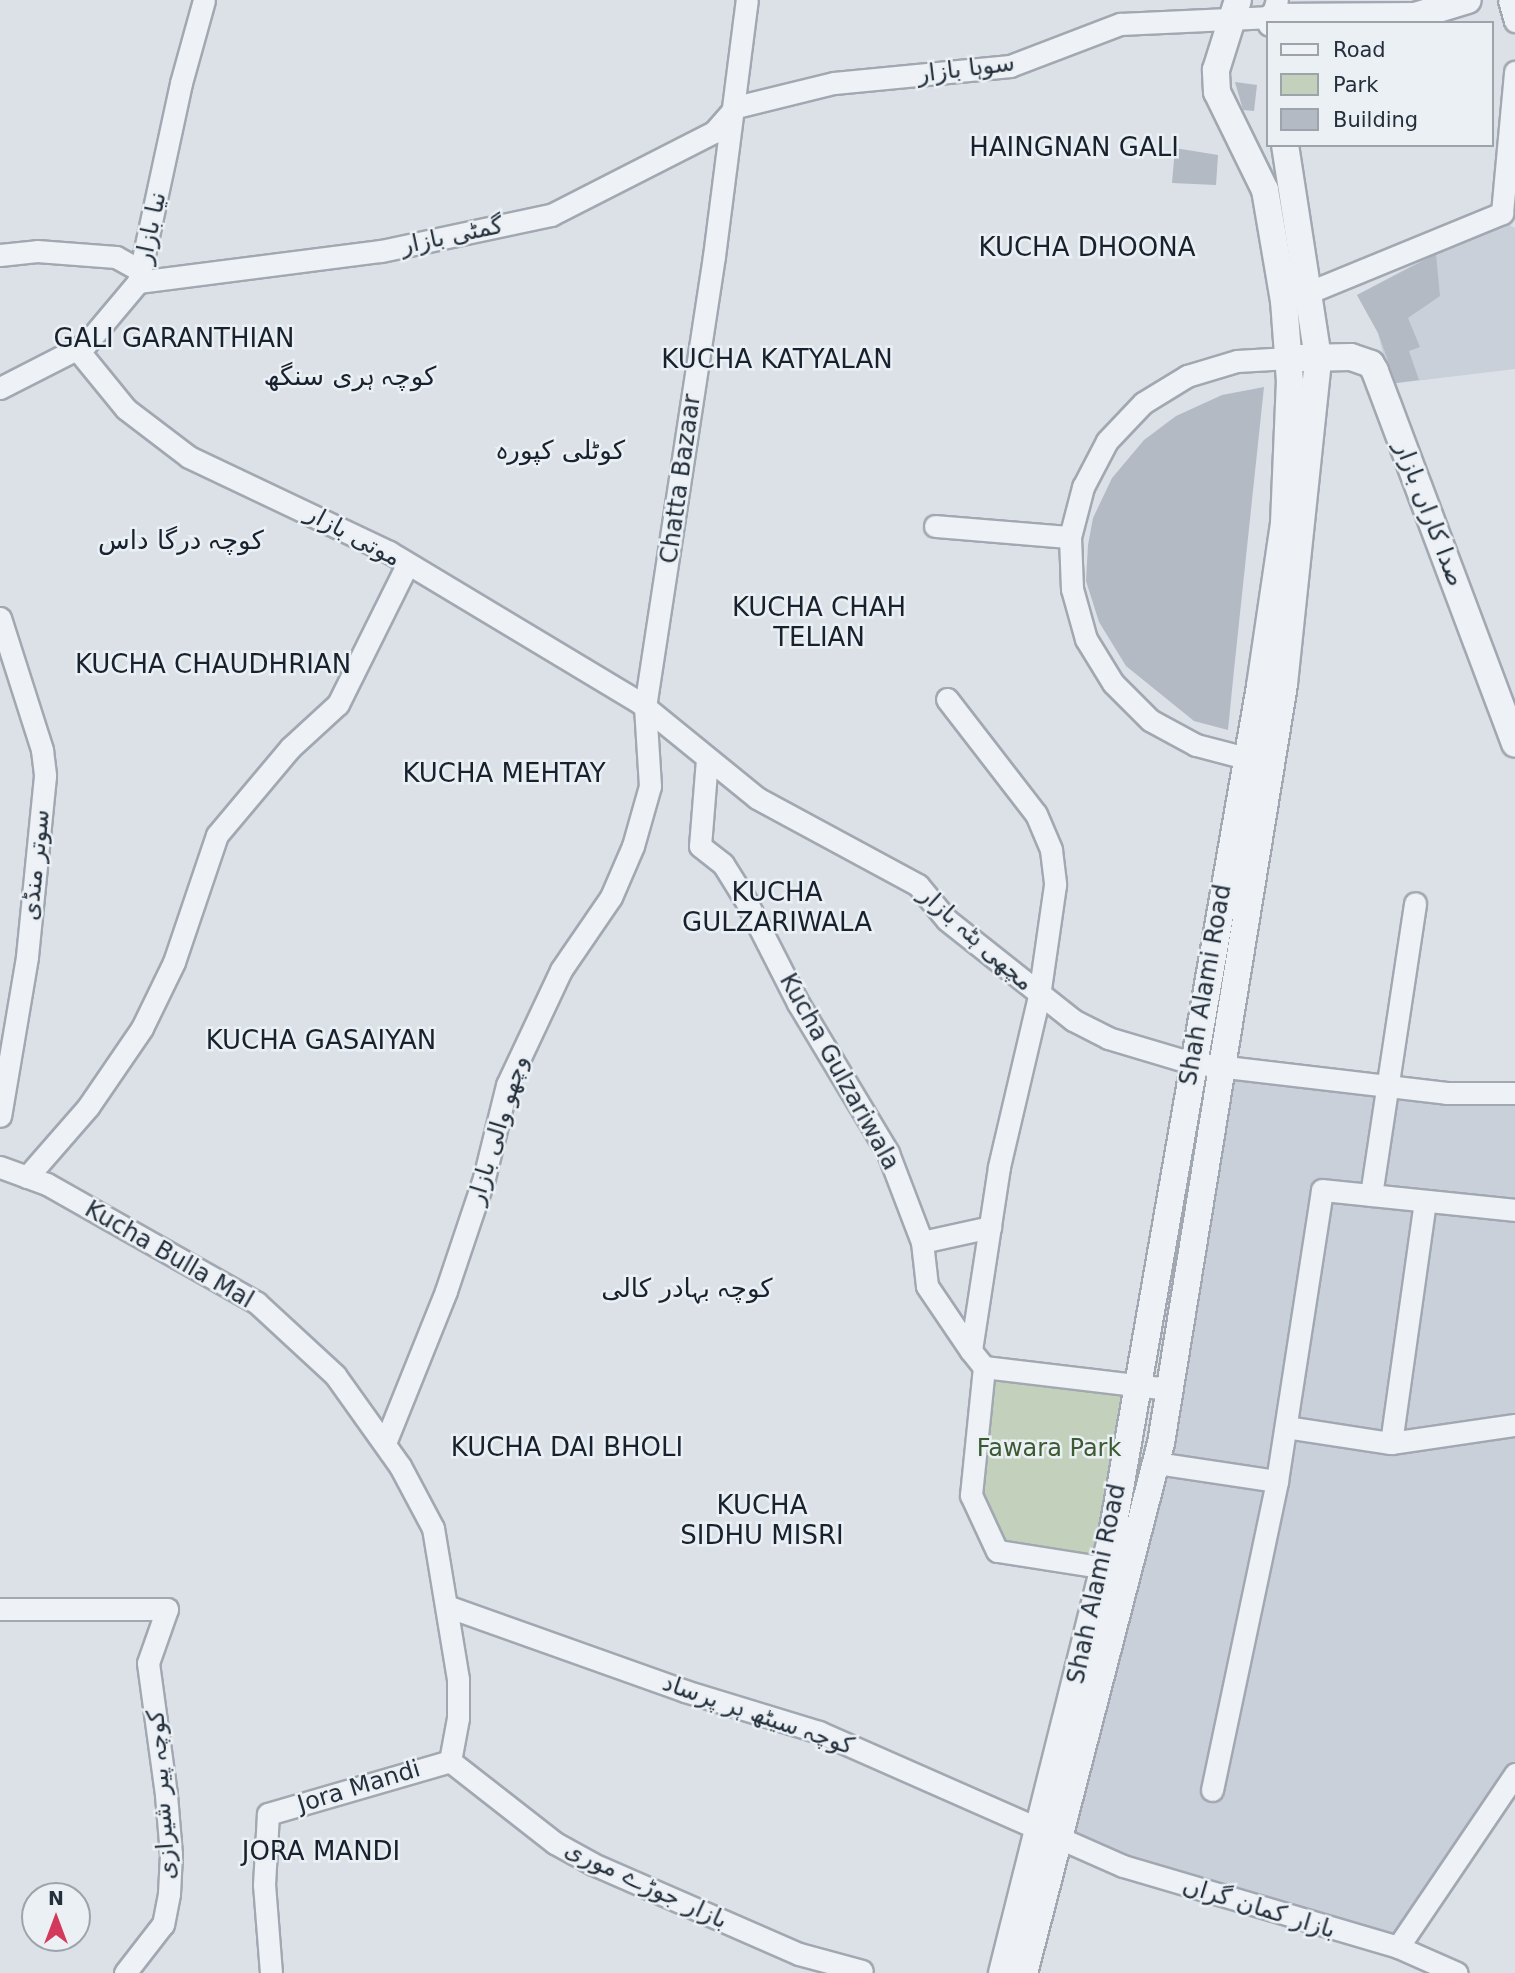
<!DOCTYPE html>
<html>
<head>
<meta charset="utf-8">
<style>
  body { margin:0 }
  #map { position:relative; width:1515px; height:1973px; overflow:hidden; background:#dce1e7; font-family:"DejaVu Sans","Noto Sans Arabic",sans-serif }
  div>[style] { position:absolute }
  .built>* { inset:0; background:#cad0d9 }
  .green>* { inset:0; background:#c3d1bc }
  .building>* { inset:0; background:#b3bac4 }
  .roads { filter:drop-shadow(2px 0 #a1a8b1) drop-shadow(-2px 0 #a1a8b1) drop-shadow(0 2px #a1a8b1) drop-shadow(0 -2px #a1a8b1) }
  .minor>* { height:21px; margin:-10.5px; padding:0 10.5px; transform-origin:10.5px; border-radius:10.5px; background:#eef1f5 }
  .tertiary>* { height:26px; margin:-13px; padding:0 13px; transform-origin:13px; border-radius:13px; background:#eef1f5 }
  span { translate:-50% -50%; white-space:nowrap; text-align:center; line-height:1.15; -webkit-text-stroke:5px #ebf0f5; paint-order:stroke }
  .street-label { font-size:24px; color:#25303d }
  .park-label { font-size:24px; color:#3c5a32 }
  .neighbourhood-label { font-size:26px; color:#18212e }
  .legend { position:absolute; left:1266px; top:21px; width:228px; height:126px; box-sizing:border-box; background:#ebf0f5; border:2px solid #9ca3ab; margin:0; padding:9px 12px; list-style:none; font-size:21px; color:#25303d }
  .legend li { display:flex; align-items:center; gap:14px; height:35px }
  .legend b { width:35px; border:2px solid #9ca3ab }
  .north { position:absolute; left:21px; top:1882px; width:70px; height:70px; box-sizing:border-box; background:#ebf0f5; border:2px solid #9ca3ab; border-radius:50%; rotate:0deg; font-size:19px; font-weight:700; line-height:28px; text-align:center; color:#25303d }
  .north::after { content:''; display:block; margin:auto; width:24px; height:32px; background:#d3395b; clip-path:polygon(50% 0,100% 100%,50% 72%,0 100%) }
</style>
</head>
<body>
<div id="map">
  <div class="built">
    <i style="clip-path:polygon(1498px 219px,1515px 228px,1515px 369px,1390px 384px,1378px 333px,1357px 295px)"></i>
    <i style="clip-path:polygon(1222px 1061px,1515px 1093px,1515px 1774px,1398px 1947px,1061px 1839px,1156px 1463px)"></i>
  </div>
  <div class="green">
    <i style="clip-path:polygon(984px 1367px,1136px 1384px,1103px 1568px,1006px 1555px,980px 1512px)"></i>
  </div>
  <div class="building">
    <i style="clip-path:polygon(1235px 82px,1257px 85px,1254px 111px,1243px 110px)"></i>
    <i style="clip-path:polygon(1175px 148px,1218px 155px,1216px 185px,1172px 183px)"></i>
    <i style="clip-path:polygon(1436px 254px,1440px 296px,1408px 318px,1420px 347px,1409px 351px,1419px 380px,1396px 383px,1378px 333px,1357px 295px)"></i>
    <i style="clip-path:polygon(1264px 387px,1234px 670px,1228px 730px,1194px 721px,1126px 666px,1099px 622px,1086px 581px,1088px 545px,1093px 518px,1112px 478px,1144px 440px,1176px 416px,1222px 395px)"></i>
  </div>
  <div class="roads">
    <div class="minor">
      <i style="left:1509px;top:0;width:22px;rotate:74deg"></i>
      <i style="left:736px;top:107px;width:101px;rotate:-13.8deg"></i>
      <i style="left:834px;top:83px;width:177px;rotate:-5.5deg"></i>
      <i style="left:1010px;top:66px;width:118px;rotate:-20.9deg"></i>
      <i style="left:1120px;top:24px;width:152px;rotate:-2.6deg"></i>
      <i style="left:1272px;top:17px;width:18px;rotate:-74deg"></i>
      <i style="left:0;top:255px;width:37px;rotate:-6deg"></i>
      <i style="left:37px;top:251px;width:79px;rotate:4.3deg"></i>
      <i style="left:116px;top:257px;width:29px;rotate:29deg"></i>
      <i style="left:138px;top:282px;width:245px;rotate:-7.3deg"></i>
      <i style="left:381px;top:251px;width:174px;rotate:-12deg"></i>
      <i style="left:551px;top:215px;width:183px;rotate:-27deg"></i>
      <i style="left:714px;top:132px;width:33px;rotate:-49deg"></i>
      <i style="left:1295px;top:298px;width:224px;rotate:-22.3deg"></i>
      <i style="left:1502px;top:213px;width:142px;rotate:-84.7deg"></i>
      <i style="left:77px;top:349px;width:77px;rotate:50.8deg"></i>
      <i style="left:126px;top:409px;width:79px;rotate:37.3deg"></i>
      <i style="left:189px;top:457px;width:221px;rotate:25.4deg"></i>
      <i style="left:389px;top:552px;width:292px;rotate:31deg"></i>
      <i style="left:639px;top:702px;width:152px;rotate:39.1deg"></i>
      <i style="left:757px;top:798px;width:183px;rotate:28.4deg"></i>
      <i style="left:918px;top:885px;width:45px;rotate:50.4deg"></i>
      <i style="left:947px;top:920px;width:161px;rotate:38.4deg"></i>
      <i style="left:1073px;top:1020px;width:39px;rotate:27deg"></i>
      <i style="left:1108px;top:1038px;width:88px;rotate:16.6deg"></i>
      <i style="left:1192px;top:1063px;width:256px;rotate:6.7deg"></i>
      <i style="left:1446px;top:1093px;width:69px"></i>
      <i style="left:0;top:388px;width:97px;rotate:-27.1deg"></i>
      <i style="left:86px;top:344px;width:81px;rotate:-50deg"></i>
      <i style="left:138px;top:282px;width:204px;rotate:-77.8deg"></i>
      <i style="left:181px;top:83px;width:86px;rotate:-74.5deg"></i>
      <i style="left:935px;top:526px;width:135px;rotate:4.7deg"></i>
      <i style="left:0;top:618px;width:139px;rotate:72.3deg"></i>
      <i style="left:42px;top:750px;width:26px;rotate:83deg"></i>
      <i style="left:45px;top:776px;width:182px;rotate:95.7deg"></i>
      <i style="left:27px;top:957px;width:161px;rotate:99.6deg"></i>
      <i style="left:947px;top:699px;width:145px;rotate:52.3deg"></i>
      <i style="left:1036px;top:814px;width:39px;rotate:67deg"></i>
      <i style="left:1051px;top:850px;width:35px;rotate:83deg"></i>
      <i style="left:1055px;top:885px;width:112px;rotate:98.2deg"></i>
      <i style="left:1039px;top:996px;width:176px;rotate:103.2deg"></i>
      <i style="left:999px;top:1167px;width:186px;rotate:98.7deg"></i>
      <i style="left:971px;top:1351px;width:21px;rotate:51deg"></i>
      <i style="left:1246px;top:758px;width:52px;rotate:-165.4deg"></i>
      <i style="left:1196px;top:745px;width:52px;rotate:-151.5deg"></i>
      <i style="left:1150px;top:720px;width:52px;rotate:-135deg"></i>
      <i style="left:1113px;top:683px;width:52px;rotate:-121.5deg"></i>
      <i style="left:1086px;top:639px;width:52px;rotate:-105.6deg"></i>
      <i style="left:1072px;top:589px;width:52px;rotate:-92.2deg"></i>
      <i style="left:1070px;top:537px;width:52px;rotate:-75.4deg"></i>
      <i style="left:1083px;top:487px;width:52px;rotate:-62.4deg"></i>
      <i style="left:1107px;top:441px;width:52px;rotate:-46.5deg"></i>
      <i style="left:1143px;top:403px;width:52px;rotate:-31.5deg"></i>
      <i style="left:1187px;top:376px;width:52px;rotate:-16.7deg"></i>
      <i style="left:1237px;top:361px;width:52px;rotate:-3.3deg"></i>
      <i style="left:707px;top:759px;width:87px;rotate:94.6deg"></i>
      <i style="left:700px;top:846px;width:29px;rotate:38deg"></i>
      <i style="left:723px;top:864px;width:39px;rotate:58deg"></i>
      <i style="left:744px;top:897px;width:119px;rotate:63deg"></i>
      <i style="left:798px;top:1003px;width:175px;rotate:59deg"></i>
      <i style="left:888px;top:1153px;width:95px;rotate:69.1deg"></i>
      <i style="left:922px;top:1242px;width:44px;rotate:83.5deg"></i>
      <i style="left:927px;top:1286px;width:78px;rotate:55.9deg"></i>
      <i style="left:0;top:1167px;width:50px;rotate:19.9deg"></i>
      <i style="left:47px;top:1184px;width:241px;rotate:29.5deg"></i>
      <i style="left:257px;top:1303px;width:106px;rotate:42.7deg"></i>
      <i style="left:335px;top:1375px;width:112px;rotate:54.5deg"></i>
      <i style="left:400px;top:1466px;width:70px;rotate:62deg"></i>
      <i style="left:433px;top:1528px;width:153px;rotate:80.6deg"></i>
      <i style="left:458px;top:1679px;width:39px;rotate:90deg"></i>
      <i style="left:458px;top:1718px;width:44px;rotate:100.5deg"></i>
      <i style="left:27px;top:1177px;width:93px;rotate:-48.9deg"></i>
      <i style="left:88px;top:1107px;width:96px;rotate:-55.6deg"></i>
      <i style="left:142px;top:1028px;width:73px;rotate:-64.1deg"></i>
      <i style="left:174px;top:962px;width:134px;rotate:-71.3deg"></i>
      <i style="left:217px;top:835px;width:114px;rotate:-50deg"></i>
      <i style="left:290px;top:748px;width:65px;rotate:-42.5deg"></i>
      <i style="left:338px;top:704px;width:155px;rotate:-63.6deg"></i>
      <i style="left:1371px;top:1195px;width:295px;rotate:-81.4deg"></i>
      <i style="left:922px;top:1242px;width:70px;rotate:-12.4deg"></i>
      <i style="left:1286px;top:1427px;width:106px;rotate:8.7deg"></i>
      <i style="left:1391px;top:1443px;width:125px;rotate:-8.3deg"></i>
      <i style="left:385px;top:1443px;width:164px;rotate:-68.1deg"></i>
      <i style="left:446px;top:1291px;width:119px;rotate:-71.4deg"></i>
      <i style="left:484px;top:1178px;width:96px;rotate:-76.1deg"></i>
      <i style="left:507px;top:1085px;width:127px;rotate:-64.8deg"></i>
      <i style="left:561px;top:970px;width:88px;rotate:-55.6deg"></i>
      <i style="left:611px;top:897px;width:56px;rotate:-66.7deg"></i>
      <i style="left:633px;top:846px;width:62px;rotate:-74.2deg"></i>
      <i style="left:650px;top:786px;width:79px;rotate:-93.6deg"></i>
      <i style="left:645px;top:707px;width:456px;rotate:-81.3deg"></i>
      <i style="left:714px;top:256px;width:258px;rotate:-82.7deg"></i>
      <i style="left:1391px;top:1443px;width:244px;rotate:-82deg"></i>
      <i style="left:1156px;top:1463px;width:122px;rotate:8.5deg"></i>
      <i style="left:1119px;top:1570px;width:123px;rotate:-171.1deg"></i>
      <i style="left:997px;top:1551px;width:62px;rotate:-114.9deg"></i>
      <i style="left:971px;top:1495px;width:129px;rotate:-84.2deg"></i>
      <i style="left:984px;top:1367px;width:186px;rotate:6.8deg"></i>
      <i style="left:449px;top:1607px;width:251px;rotate:19.6deg"></i>
      <i style="left:685px;top:1691px;width:140px;rotate:17deg"></i>
      <i style="left:819px;top:1732px;width:332px;rotate:23.8deg"></i>
      <i style="left:1123px;top:1866px;width:287px;rotate:16.4deg"></i>
      <i style="left:1398px;top:1947px;width:64px;rotate:23.8deg"></i>
      <i style="left:0;top:1609px;width:167px"></i>
      <i style="left:167px;top:1609px;width:57px;rotate:109.4deg"></i>
      <i style="left:148px;top:1663px;width:133px;rotate:82.2deg"></i>
      <i style="left:166px;top:1795px;width:59px;rotate:85.2deg"></i>
      <i style="left:171px;top:1854px;width:40px;rotate:92.9deg"></i>
      <i style="left:169px;top:1894px;width:31px;rotate:101deg"></i>
      <i style="left:163px;top:1924px;width:62px;rotate:127.8deg"></i>
      <i style="left:450px;top:1761px;width:133px;rotate:38deg"></i>
      <i style="left:555px;top:1843px;width:43px;rotate:28.9deg"></i>
      <i style="left:593px;top:1864px;width:225px;rotate:23.6deg"></i>
      <i style="left:799px;top:1954px;width:65px;rotate:15.1deg"></i>
      <i style="left:1212px;top:1790px;width:316px;rotate:-78.1deg"></i>
      <i style="left:1277px;top:1481px;width:294px;rotate:-81.2deg"></i>
      <i style="left:1322px;top:1190px;width:194px;rotate:5.9deg"></i>
      <i style="left:1398px;top:1947px;width:209px;rotate:-55.9deg"></i>
      <i style="left:271px;top:1973px;width:88px;rotate:-94.5deg"></i>
      <i style="left:264px;top:1885px;width:71px;rotate:-86.8deg"></i>
      <i style="left:268px;top:1814px;width:190px;rotate:-16.2deg"></i>
    </div>
    <div class="tertiary">
      <i style="left:1271px;top:23px;width:6px;rotate:-81deg"></i>
      <i style="left:1272px;top:17px;width:143px;rotate:-0.4deg"></i>
      <i style="left:1415px;top:16px;width:55px;rotate:-16.8deg"></i>
      <i style="left:1301px;top:358px;width:50px;rotate:-1.1deg"></i>
      <i style="left:1351px;top:357px;width:21px;rotate:19deg"></i>
      <i style="left:1371px;top:364px;width:8px;rotate:60deg"></i>
      <i style="left:1375px;top:371px;width:398px;rotate:69.4deg"></i>
      <i style="left:1002px;top:1973px;width:447px;rotate:-75.9deg"></i>
      <i style="left:1111px;top:1540px;width:867px;rotate:-80.1deg"></i>
      <i style="left:1260px;top:686px;width:165px;rotate:-81.6deg"></i>
      <i style="left:1284px;top:523px;width:141px;rotate:-87.6deg"></i>
      <i style="left:1290px;top:382px;width:81px;rotate:-94.2deg"></i>
      <i style="left:1284px;top:301px;width:113px;rotate:-99.7deg"></i>
      <i style="left:1265px;top:190px;width:109px;rotate:-116.1deg"></i>
      <i style="left:1217px;top:92px;width:22px;rotate:-93deg"></i>
      <i style="left:1216px;top:70px;width:73px;rotate:-72.6deg"></i>
      <i style="left:1024px;top:1973px;width:547px;rotate:-75.51deg"></i>
      <i style="left:1161px;top:1443px;width:769px;rotate:-80.79deg"></i>
      <i style="left:1284px;top:684px;width:328px;rotate:-84deg"></i>
      <i style="left:1318px;top:358px;width:216px;rotate:-98.8deg"></i>
    </div>
  </div>
  <div class="street-label">
    <span style="left:966px;top:69px;rotate:-7deg">سوہا بازار</span>
    <span style="left:151px;top:228px;rotate:-78deg">نیا بازار</span>
    <span style="left:452px;top:236px;rotate:-12deg">گمٹی بازار</span>
    <span style="left:681px;top:479px;rotate:-82deg">Chatta Bazaar</span>
    <span style="left:1429px;top:514px;rotate:69deg">صدا کاراں بازار</span>
    <span style="left:353px;top:536px;rotate:28deg">موتی بازار</span>
    <span style="left:36px;top:865px;rotate:-84deg">سوتر منڈی</span>
    <span style="left:976px;top:939px;rotate:42deg">مچھی ہٹہ بازار</span>
    <span style="left:1206px;top:985px;rotate:-80deg">Shah Alami Road</span>
    <span style="left:839px;top:1072px;rotate:61deg">Kucha Gulzariwala</span>
    <span style="left:498px;top:1130px;rotate:-73deg">وچھو والی بازار</span>
    <span style="left:169px;top:1255px;rotate:30deg">Kucha Bulla Mal</span>
    <span style="left:1097px;top:1584px;rotate:-78deg">Shah Alami Road</span>
    <span style="left:758px;top:1715px;rotate:19deg">کوچہ سیٹھ ہر پرساد</span>
    <span style="left:359px;top:1787px;rotate:-17deg">Jora Mandi</span>
    <span style="left:162px;top:1795px;rotate:-94deg">کوچہ پیر شیرازی</span>
    <span style="left:646px;top:1885px;rotate:25deg">بازار جوڑے موری</span>
    <span style="left:1259px;top:1908px;rotate:17deg">بازار کمان گراں</span>
  </div>
  <div class="park-label">
    <span style="left:1049px;top:1449px">Fawara Park</span>
  </div>
  <div class="neighbourhood-label">
    <span style="left:1074px;top:148px">HAINGNAN GALI</span>
    <span style="left:1087px;top:248px">KUCHA DHOONA</span>
    <span style="left:174px;top:339px">GALI GARANTHIAN</span>
    <span style="left:777px;top:360px">KUCHA KATYALAN</span>
    <span style="left:350px;top:377px">کوچہ ہری سنگھ</span>
    <span style="left:561px;top:451px">کوٹلی کپورہ</span>
    <span style="left:181px;top:541px">کوچہ درگا داس</span>
    <span style="left:819px;top:623px">KUCHA CHAH<br>TELIAN</span>
    <span style="left:213px;top:665px">KUCHA CHAUDHRIAN</span>
    <span style="left:504px;top:774px">KUCHA MEHTAY</span>
    <span style="left:777px;top:908px">KUCHA<br>GULZARIWALA</span>
    <span style="left:321px;top:1041px">KUCHA GASAIYAN</span>
    <span style="left:687px;top:1289px">کوچہ بہادر کالی</span>
    <span style="left:567px;top:1448px">KUCHA DAI BHOLI</span>
    <span style="left:762px;top:1521px">KUCHA<br>SIDHU MISRI</span>
    <span style="left:321px;top:1852px">JORA MANDI</span>
  </div>
  <ul class="legend">
  <li><b style="height:9px;background:#eef1f5"></b>Road</li>
  <li><b style="height:19px;background:#c3d1bc"></b>Park</li>
  <li><b style="height:19px;background:#b3bac4"></b>Building</li>
  </ul>
  <div class="north">N</div>
</div>
</body>
</html>
